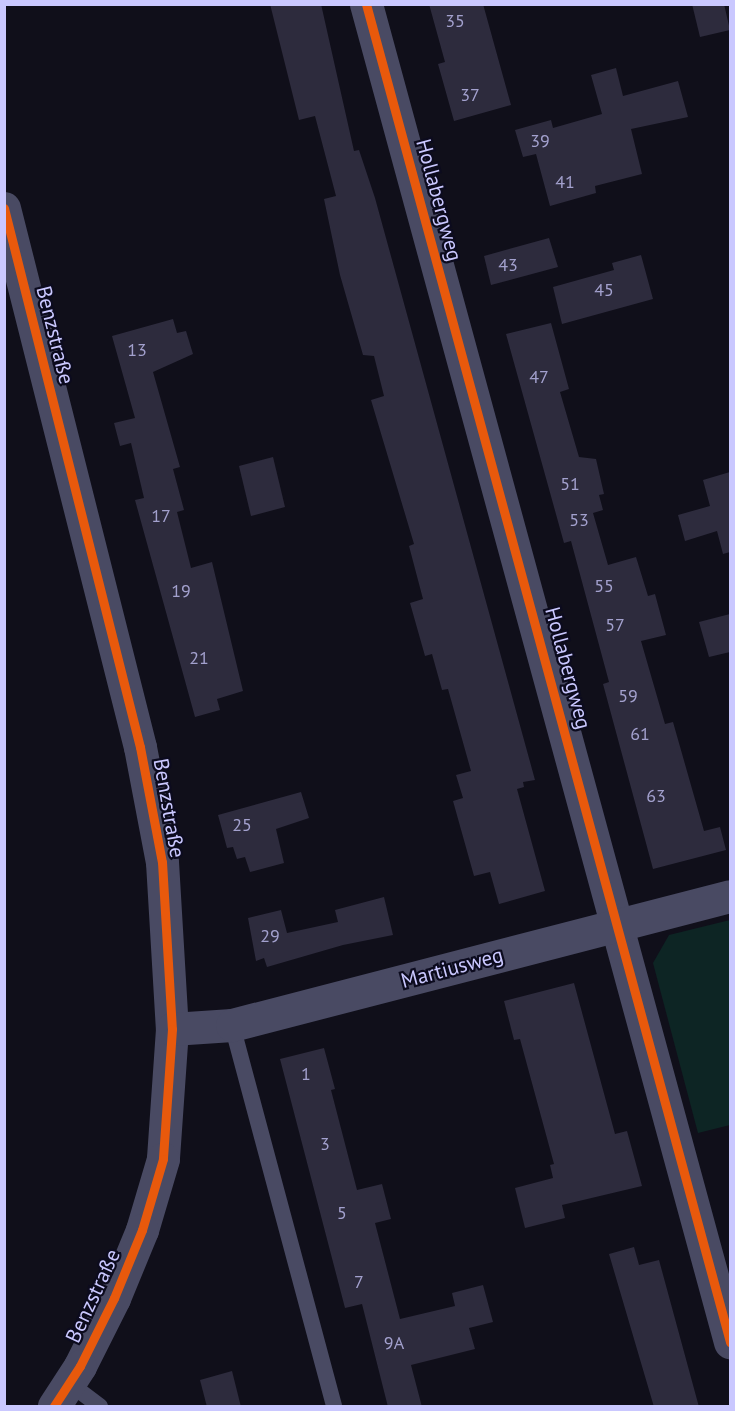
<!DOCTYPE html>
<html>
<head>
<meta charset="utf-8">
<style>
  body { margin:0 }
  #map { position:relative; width:735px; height:1411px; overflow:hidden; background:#100f1a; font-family:"PT Sans",sans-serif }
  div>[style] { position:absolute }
  .green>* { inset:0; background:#0d2524 }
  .building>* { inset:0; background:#2d2b3d }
  .lane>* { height:16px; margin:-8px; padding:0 8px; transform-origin:8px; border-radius:8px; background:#494a63 }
  .street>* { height:33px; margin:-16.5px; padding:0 16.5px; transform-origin:16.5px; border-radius:16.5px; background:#494a63 }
  .cycleway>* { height:9px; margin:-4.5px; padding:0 4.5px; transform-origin:4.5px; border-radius:4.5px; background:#e8590c }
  span { translate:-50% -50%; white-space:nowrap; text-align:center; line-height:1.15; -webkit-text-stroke:4.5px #0c0b1e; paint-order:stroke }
  .number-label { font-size:18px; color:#a3a1ce }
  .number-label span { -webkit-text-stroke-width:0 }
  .street-label { font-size:21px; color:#cac8ff }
  .frame { position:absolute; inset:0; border:6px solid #cac8ff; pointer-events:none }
</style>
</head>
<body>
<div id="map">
  <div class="green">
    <i style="clip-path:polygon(730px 920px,730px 1125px,698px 1133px,653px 963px,669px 935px)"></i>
  </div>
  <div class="building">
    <i style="clip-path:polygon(270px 4px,321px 4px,354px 151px,359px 150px,375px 198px,535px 780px,523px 782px,524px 787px,517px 789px,545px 891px,499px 904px,490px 872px,474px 876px,453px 801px,463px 798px,456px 775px,471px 771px,448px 689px,442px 690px,432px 654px,425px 656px,410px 603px,423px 599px,409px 546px,414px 544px,371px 400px,384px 396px,374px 356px,363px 355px,340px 275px,324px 199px,336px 196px,315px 116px,299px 120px)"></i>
    <i style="clip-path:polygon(429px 4px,483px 4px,511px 105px,454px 121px,438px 64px,445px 62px)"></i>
    <i style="clip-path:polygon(692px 4px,724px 4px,730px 30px,700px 37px)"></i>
    <i style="clip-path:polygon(616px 68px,623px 96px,678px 81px,688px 117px,631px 129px,642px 174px,595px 186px,596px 193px,550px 206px,536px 154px,523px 157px,515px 130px,551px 120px,553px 128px,602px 114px,591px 75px)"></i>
    <i style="clip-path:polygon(549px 238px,558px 267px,491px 285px,484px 256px)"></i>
    <i style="clip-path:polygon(641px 255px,653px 299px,562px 324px,553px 287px,614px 270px,612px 263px)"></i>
    <i style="clip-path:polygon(173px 319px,177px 333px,186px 331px,193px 354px,153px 372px,180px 467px,173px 469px,184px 510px,177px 512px,191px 568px,212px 562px,243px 691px,217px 699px,220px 710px,195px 717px,135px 500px,144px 498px,131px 443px,120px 446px,114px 423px,135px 418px,112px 336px)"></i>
    <i style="clip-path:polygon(551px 323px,569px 389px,560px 392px,579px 457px,596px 459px,604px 494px,599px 495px,603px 510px,593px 513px,608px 565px,636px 557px,648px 596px,655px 594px,666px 635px,641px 641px,665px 724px,673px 722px,704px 831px,720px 827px,726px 850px,653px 869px,603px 684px,609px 682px,571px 541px,564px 543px,506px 334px)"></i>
    <i style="clip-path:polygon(273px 457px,285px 507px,251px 516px,239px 466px)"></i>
    <i style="clip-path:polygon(730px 472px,730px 552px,723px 554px,717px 531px,685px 541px,678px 515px,710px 506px,703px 480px)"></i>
    <i style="clip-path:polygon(730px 614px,730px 652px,709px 657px,699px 622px)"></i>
    <i style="clip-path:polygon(301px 792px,309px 818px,276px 829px,284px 863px,250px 872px,245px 857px,237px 859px,233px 847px,227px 848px,218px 815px)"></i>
    <i style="clip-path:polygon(384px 897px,393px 935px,343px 945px,267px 967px,264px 958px,256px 961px,248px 918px,281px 910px,287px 933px,338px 922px,335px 910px)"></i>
    <i style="clip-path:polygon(574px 983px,615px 1134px,627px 1131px,642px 1186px,562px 1205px,565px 1218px,525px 1228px,515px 1188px,553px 1178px,550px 1165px,554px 1164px,520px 1039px,514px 1040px,504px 1001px)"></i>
    <i style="clip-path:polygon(324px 1048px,335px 1089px,331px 1090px,357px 1190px,382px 1184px,391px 1219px,375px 1223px,400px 1319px,455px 1306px,452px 1293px,483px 1285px,493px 1322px,469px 1328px,475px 1349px,411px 1365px,422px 1407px,388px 1407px,362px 1304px,345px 1308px,280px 1059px)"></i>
    <i style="clip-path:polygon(634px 1247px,639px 1265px,659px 1260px,699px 1407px,654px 1407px,609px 1254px)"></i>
    <i style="clip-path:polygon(232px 1371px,241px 1407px,207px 1407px,200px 1380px)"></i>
  </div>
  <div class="lane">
    <i style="left:232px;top:1025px;width:394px;rotate:75deg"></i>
    <i style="left:69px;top:1383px;width:39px;rotate:37deg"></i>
  </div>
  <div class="street">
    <i style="left:366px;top:4px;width:1387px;rotate:74.78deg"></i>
    <i style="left:4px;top:208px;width:556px;rotate:75.84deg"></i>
    <i style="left:140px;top:747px;width:117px;rotate:79.2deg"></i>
    <i style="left:162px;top:862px;width:167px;rotate:86.6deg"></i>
    <i style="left:172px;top:1029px;width:130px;rotate:94deg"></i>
    <i style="left:163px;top:1159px;width:74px;rotate:106.5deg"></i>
    <i style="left:142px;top:1230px;width:74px;rotate:112.4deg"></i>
    <i style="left:114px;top:1298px;width:76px;rotate:116.6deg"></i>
    <i style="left:80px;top:1366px;width:48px;rotate:123deg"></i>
    <i style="left:172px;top:1029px;width:60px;rotate:-3.8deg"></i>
    <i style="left:232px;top:1025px;width:514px;rotate:-14.52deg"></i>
  </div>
  <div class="cycleway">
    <i style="left:366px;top:4px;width:1387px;rotate:74.78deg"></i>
    <i style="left:4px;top:208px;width:556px;rotate:75.84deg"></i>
    <i style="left:140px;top:747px;width:117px;rotate:79.2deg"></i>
    <i style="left:162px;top:862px;width:167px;rotate:86.6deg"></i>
    <i style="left:172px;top:1029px;width:130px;rotate:94deg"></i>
    <i style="left:163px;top:1159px;width:74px;rotate:106.5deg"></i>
    <i style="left:142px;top:1230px;width:74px;rotate:112.4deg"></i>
    <i style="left:114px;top:1298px;width:76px;rotate:116.6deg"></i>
    <i style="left:80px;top:1366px;width:48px;rotate:123deg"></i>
  </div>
  <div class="number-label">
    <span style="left:455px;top:21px">35</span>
    <span style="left:470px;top:95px">37</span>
    <span style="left:540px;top:141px">39</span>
    <span style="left:565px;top:182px">41</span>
    <span style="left:508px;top:265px">43</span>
    <span style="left:604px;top:290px">45</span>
    <span style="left:137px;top:350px">13</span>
    <span style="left:539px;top:377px">47</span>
    <span style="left:570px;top:484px">51</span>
    <span style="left:161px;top:516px">17</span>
    <span style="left:579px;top:520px">53</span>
    <span style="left:604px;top:586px">55</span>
    <span style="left:181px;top:591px">19</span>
    <span style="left:615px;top:625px">57</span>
    <span style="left:199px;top:658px">21</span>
    <span style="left:628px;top:696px">59</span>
    <span style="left:640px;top:734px">61</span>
    <span style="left:656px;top:796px">63</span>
    <span style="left:242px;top:825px">25</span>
    <span style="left:270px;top:936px">29</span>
    <span style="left:306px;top:1074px">1</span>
    <span style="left:325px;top:1144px">3</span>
    <span style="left:342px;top:1213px">5</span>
    <span style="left:359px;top:1282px">7</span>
    <span style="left:394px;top:1343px">9A</span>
  </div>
  <div class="street-label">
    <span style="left:439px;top:200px;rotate:75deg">Hollabergweg</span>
    <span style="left:55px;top:335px;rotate:76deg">Benzstraße</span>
    <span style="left:568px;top:668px;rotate:75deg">Hollabergweg</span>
    <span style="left:169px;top:808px;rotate:80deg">Benzstraße</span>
    <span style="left:452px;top:968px;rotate:-15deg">Martiusweg</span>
    <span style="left:93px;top:1296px;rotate:-65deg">Benzstraße</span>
  </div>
  <div class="frame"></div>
</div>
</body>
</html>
